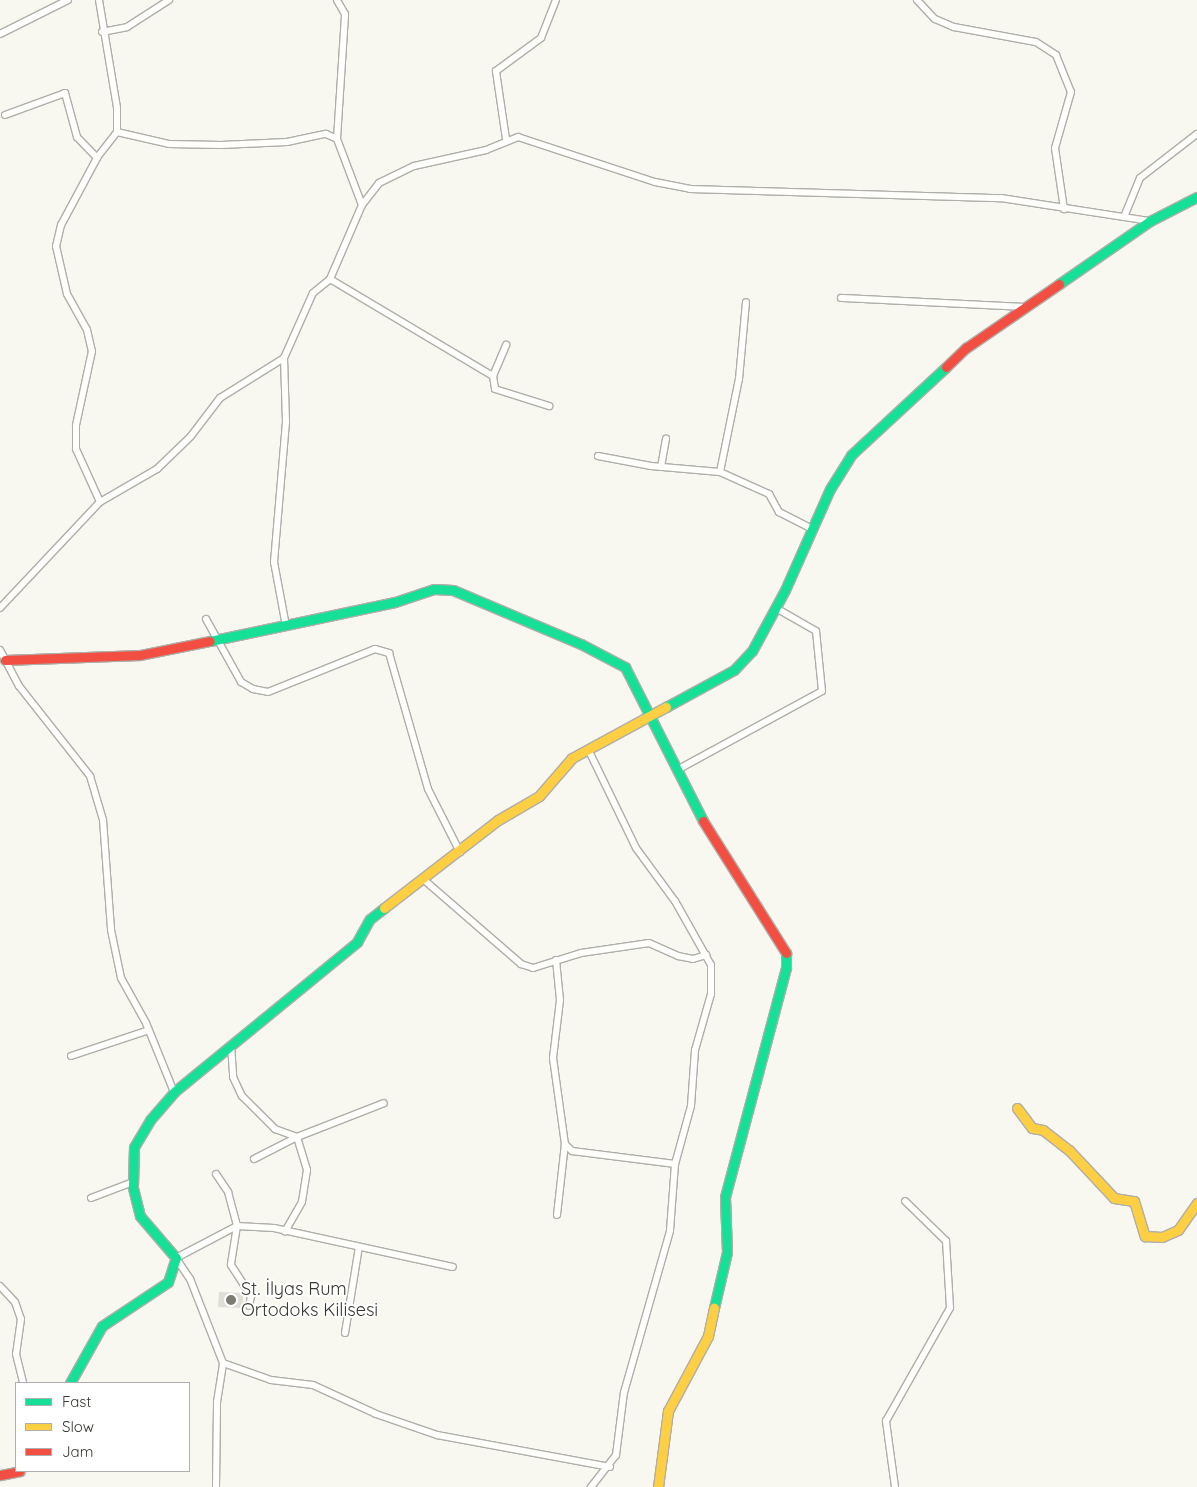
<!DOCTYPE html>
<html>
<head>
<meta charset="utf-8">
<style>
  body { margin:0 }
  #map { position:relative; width:1197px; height:1487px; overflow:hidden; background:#f9f8f0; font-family:Quicksand,sans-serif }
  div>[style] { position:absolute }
  .building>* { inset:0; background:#dfded7 }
  .roads { filter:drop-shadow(1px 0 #afaea8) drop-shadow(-1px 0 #afaea8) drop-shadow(0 1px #afaea8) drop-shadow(0 -1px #afaea8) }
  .street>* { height:6px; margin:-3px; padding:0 3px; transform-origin:3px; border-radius:3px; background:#fefefd }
  .fast>* { height:9px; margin:-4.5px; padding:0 4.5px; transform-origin:4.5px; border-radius:4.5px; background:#16e098 }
  .slow>* { height:9px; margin:-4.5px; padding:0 4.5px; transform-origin:4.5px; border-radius:4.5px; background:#ffcf43 }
  .jam>* { height:9px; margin:-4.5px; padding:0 4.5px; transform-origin:4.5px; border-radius:4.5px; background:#f24e42 }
  .dots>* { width:14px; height:14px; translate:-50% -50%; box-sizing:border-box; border:2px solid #fff; border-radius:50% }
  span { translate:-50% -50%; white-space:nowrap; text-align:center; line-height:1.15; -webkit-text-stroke:4px #fff; paint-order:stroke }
  .poi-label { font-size:18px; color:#383832 }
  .left { translate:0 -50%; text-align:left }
  .legend { position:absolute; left:15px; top:1382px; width:175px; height:90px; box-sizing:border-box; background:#fff; border:1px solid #afafad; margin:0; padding:6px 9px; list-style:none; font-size:15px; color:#383832 }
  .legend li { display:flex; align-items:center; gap:10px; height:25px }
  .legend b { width:25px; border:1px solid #afafad }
</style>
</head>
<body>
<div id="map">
  <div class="building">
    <i style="clip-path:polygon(219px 1292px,243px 1293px,243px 1308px,218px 1307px)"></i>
  </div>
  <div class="roads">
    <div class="street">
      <i style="left:99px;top:0;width:109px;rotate:80.5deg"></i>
      <i style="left:117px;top:108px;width:24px;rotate:90deg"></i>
      <i style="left:117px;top:132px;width:33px;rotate:128deg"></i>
      <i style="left:97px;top:158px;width:76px;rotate:118.2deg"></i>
      <i style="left:61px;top:225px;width:22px;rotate:103deg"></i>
      <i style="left:56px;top:246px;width:49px;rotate:77.1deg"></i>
      <i style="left:67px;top:294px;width:41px;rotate:60.9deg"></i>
      <i style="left:87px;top:330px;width:22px;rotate:77deg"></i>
      <i style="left:92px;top:351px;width:76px;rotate:102.2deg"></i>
      <i style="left:76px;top:425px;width:24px;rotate:90deg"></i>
      <i style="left:76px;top:449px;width:58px;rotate:65.6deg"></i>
      <i style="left:917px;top:0;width:26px;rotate:47deg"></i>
      <i style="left:935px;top:19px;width:21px;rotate:23deg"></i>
      <i style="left:954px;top:27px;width:83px;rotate:10.4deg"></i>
      <i style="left:1036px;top:42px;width:24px;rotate:33deg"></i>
      <i style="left:1056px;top:55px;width:40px;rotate:68deg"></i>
      <i style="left:1071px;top:92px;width:58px;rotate:105.9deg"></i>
      <i style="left:1055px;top:148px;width:62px;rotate:81.6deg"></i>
      <i style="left:102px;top:32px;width:25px;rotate:-11deg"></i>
      <i style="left:127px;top:27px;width:50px;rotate:-32.7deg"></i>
      <i style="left:0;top:34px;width:76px;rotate:-26.6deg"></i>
      <i style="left:5px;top:115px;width:64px;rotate:-20.1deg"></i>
      <i style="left:65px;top:93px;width:46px;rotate:74.7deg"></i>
      <i style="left:77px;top:137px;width:29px;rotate:46deg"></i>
      <i style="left:117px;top:132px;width:53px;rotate:13deg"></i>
      <i style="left:169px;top:144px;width:52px;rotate:1.1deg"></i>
      <i style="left:221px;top:145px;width:66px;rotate:-2.6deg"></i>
      <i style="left:287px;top:142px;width:40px;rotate:-12deg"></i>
      <i style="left:326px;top:134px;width:12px;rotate:24deg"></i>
      <i style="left:337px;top:139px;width:71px;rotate:69.3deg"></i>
      <i style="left:337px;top:139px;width:125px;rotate:-86.3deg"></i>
      <i style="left:345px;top:14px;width:16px;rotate:-120deg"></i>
      <i style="left:506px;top:139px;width:69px;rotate:-98.4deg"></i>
      <i style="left:496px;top:71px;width:56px;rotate:-36.3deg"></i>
      <i style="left:541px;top:38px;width:41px;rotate:-68.5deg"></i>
      <i style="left:1124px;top:217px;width:42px;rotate:-67.7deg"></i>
      <i style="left:1140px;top:178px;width:72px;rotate:-37.7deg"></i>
      <i style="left:330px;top:279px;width:190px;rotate:30.8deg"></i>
      <i style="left:493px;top:376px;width:13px;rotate:81deg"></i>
      <i style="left:495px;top:389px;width:57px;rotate:17.5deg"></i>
      <i style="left:841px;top:298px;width:181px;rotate:2.8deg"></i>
      <i style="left:284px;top:358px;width:64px;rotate:88.2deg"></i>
      <i style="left:286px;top:422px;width:141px;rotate:94.9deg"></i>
      <i style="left:274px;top:562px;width:65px;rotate:79.4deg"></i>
      <i style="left:493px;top:376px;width:34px;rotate:-67deg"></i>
      <i style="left:598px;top:456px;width:54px;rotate:10.7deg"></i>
      <i style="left:651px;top:466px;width:69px;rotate:5deg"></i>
      <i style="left:720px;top:472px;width:54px;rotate:24.2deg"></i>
      <i style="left:769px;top:494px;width:21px;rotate:61deg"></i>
      <i style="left:779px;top:512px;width:38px;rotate:27deg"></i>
      <i style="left:661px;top:467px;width:29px;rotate:-80deg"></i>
      <i style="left:720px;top:472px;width:95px;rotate:-78.5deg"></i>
      <i style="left:739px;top:379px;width:77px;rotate:-84.8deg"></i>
      <i style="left:0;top:608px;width:146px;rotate:-46.7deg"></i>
      <i style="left:100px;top:502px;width:66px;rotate:-30.1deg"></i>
      <i style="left:157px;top:469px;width:47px;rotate:-44.1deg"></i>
      <i style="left:191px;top:436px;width:48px;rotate:-52.7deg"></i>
      <i style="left:220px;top:398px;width:75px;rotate:-32deg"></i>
      <i style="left:284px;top:358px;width:71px;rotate:-66deg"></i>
      <i style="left:313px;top:293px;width:22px;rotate:-39deg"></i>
      <i style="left:330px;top:279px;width:81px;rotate:-66.6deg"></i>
      <i style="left:362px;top:205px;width:28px;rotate:-52deg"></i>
      <i style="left:379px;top:183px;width:39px;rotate:-26deg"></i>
      <i style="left:414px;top:166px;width:74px;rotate:-12.5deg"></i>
      <i style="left:486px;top:150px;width:35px;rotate:-22deg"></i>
      <i style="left:518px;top:137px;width:144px;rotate:18.2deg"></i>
      <i style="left:655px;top:182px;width:36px;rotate:11deg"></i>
      <i style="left:690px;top:189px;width:311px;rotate:1.7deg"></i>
      <i style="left:1001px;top:198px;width:151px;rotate:8.8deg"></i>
      <i style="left:206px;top:619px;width:72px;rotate:60.9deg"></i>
      <i style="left:241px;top:682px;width:14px;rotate:30deg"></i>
      <i style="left:253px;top:689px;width:15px;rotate:11deg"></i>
      <i style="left:268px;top:692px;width:115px;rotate:-21.9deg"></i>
      <i style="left:375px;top:649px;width:15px;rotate:16deg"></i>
      <i style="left:389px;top:653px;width:141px;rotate:74deg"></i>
      <i style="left:428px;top:789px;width:71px;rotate:63.1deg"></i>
      <i style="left:0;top:650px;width:41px;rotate:62.2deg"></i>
      <i style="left:19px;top:686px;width:115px;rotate:51.7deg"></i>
      <i style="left:90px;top:776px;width:46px;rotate:73.5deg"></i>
      <i style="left:103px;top:820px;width:110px;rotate:85.8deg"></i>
      <i style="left:111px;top:930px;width:49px;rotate:78.2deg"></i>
      <i style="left:121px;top:978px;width:51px;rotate:60.9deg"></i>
      <i style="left:146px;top:1023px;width:74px;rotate:67.9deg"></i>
      <i style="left:588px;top:749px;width:110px;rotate:64.1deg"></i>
      <i style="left:636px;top:848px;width:66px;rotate:53.7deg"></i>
      <i style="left:675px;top:901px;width:73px;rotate:60.6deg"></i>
      <i style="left:711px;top:965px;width:29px;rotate:90deg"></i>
      <i style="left:711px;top:994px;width:58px;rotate:105.9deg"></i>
      <i style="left:695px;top:1050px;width:56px;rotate:94.1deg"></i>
      <i style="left:691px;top:1106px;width:60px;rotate:105.4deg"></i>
      <i style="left:675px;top:1164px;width:67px;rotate:94.3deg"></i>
      <i style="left:670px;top:1231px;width:167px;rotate:105.9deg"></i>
      <i style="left:624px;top:1392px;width:64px;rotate:97.2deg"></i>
      <i style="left:616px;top:1455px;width:41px;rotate:128deg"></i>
      <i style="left:677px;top:770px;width:165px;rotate:-28.6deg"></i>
      <i style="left:822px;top:691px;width:60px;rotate:-95.7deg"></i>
      <i style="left:816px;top:631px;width:46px;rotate:-150.1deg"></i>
      <i style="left:423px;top:879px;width:130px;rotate:40.9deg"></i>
      <i style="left:521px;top:964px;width:13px;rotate:18deg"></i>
      <i style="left:533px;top:968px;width:50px;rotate:-17.4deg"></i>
      <i style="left:581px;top:953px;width:69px;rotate:-8.4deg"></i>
      <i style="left:649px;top:943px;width:32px;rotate:24deg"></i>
      <i style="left:678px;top:956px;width:15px;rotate:11deg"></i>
      <i style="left:693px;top:959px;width:14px;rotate:-17deg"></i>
      <i style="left:556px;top:960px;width:40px;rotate:84.3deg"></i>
      <i style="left:560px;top:1000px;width:58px;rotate:96.9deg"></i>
      <i style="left:553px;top:1058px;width:87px;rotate:82.1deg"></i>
      <i style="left:565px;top:1144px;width:10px;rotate:45deg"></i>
      <i style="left:572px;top:1151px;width:104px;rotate:7.2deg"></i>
      <i style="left:231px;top:1045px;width:32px;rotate:86deg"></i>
      <i style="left:233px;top:1077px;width:21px;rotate:65deg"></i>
      <i style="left:242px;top:1096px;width:47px;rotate:45deg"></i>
      <i style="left:275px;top:1129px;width:23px;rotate:20deg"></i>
      <i style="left:297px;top:1137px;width:34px;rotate:73deg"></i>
      <i style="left:307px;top:1170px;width:32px;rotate:99deg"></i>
      <i style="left:302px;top:1202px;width:34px;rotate:120deg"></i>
      <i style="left:71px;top:1056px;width:82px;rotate:-18.4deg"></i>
      <i style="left:254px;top:1159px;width:48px;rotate:-27.1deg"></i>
      <i style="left:297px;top:1137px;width:93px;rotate:-21.3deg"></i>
      <i style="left:216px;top:1174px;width:22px;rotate:56deg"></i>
      <i style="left:228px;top:1192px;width:35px;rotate:75deg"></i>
      <i style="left:237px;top:1226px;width:39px;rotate:99deg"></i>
      <i style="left:231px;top:1265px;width:37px;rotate:57deg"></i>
      <i style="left:251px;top:1296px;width:10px;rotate:101deg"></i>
      <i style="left:91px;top:1198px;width:45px;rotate:-20.9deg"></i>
      <i style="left:557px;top:1215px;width:71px;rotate:-83.6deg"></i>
      <i style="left:0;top:1286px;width:22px;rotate:47deg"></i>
      <i style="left:15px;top:1302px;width:18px;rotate:71deg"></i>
      <i style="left:21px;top:1319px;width:35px;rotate:98deg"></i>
      <i style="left:16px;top:1354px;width:30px;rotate:76deg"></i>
      <i style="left:345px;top:1333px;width:87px;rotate:-80.8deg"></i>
      <i style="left:223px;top:1363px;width:51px;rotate:19.5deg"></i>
      <i style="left:271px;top:1380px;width:42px;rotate:6.8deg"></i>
      <i style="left:313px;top:1385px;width:69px;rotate:24.7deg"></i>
      <i style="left:376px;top:1414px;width:65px;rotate:19deg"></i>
      <i style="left:437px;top:1435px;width:176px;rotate:10.5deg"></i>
      <i style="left:216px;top:1487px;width:85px;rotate:-89.3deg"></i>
      <i style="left:217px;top:1402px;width:39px;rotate:-81deg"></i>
      <i style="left:223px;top:1363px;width:90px;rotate:-111.4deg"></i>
      <i style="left:190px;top:1279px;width:25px;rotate:-124deg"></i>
      <i style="left:176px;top:1258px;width:69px;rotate:-27.7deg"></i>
      <i style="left:237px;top:1226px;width:37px;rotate:3deg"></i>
      <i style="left:274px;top:1228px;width:183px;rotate:12.3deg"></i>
      <i style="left:895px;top:1487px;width:67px;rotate:-97.8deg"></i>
      <i style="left:886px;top:1421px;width:130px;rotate:-60.5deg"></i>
      <i style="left:950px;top:1308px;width:67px;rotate:-93.4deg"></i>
      <i style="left:946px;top:1241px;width:57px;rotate:-135.7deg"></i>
    </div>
    <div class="fast">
      <i style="left:1059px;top:284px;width:111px;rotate:-34.7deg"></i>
      <i style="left:1150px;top:221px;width:53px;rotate:-27.1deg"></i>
      <i style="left:210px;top:641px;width:189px;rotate:-11.9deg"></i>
      <i style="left:395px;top:602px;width:41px;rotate:-18.4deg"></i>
      <i style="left:434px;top:589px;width:19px;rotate:3deg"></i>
      <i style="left:453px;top:590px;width:139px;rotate:22.9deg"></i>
      <i style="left:581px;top:644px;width:50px;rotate:27.6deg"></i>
      <i style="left:625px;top:667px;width:173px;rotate:63.1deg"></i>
      <i style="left:666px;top:707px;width:77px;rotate:-28.6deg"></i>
      <i style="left:734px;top:670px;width:26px;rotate:-47deg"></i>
      <i style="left:752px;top:651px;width:69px;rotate:-61.6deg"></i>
      <i style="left:785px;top:590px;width:111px;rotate:-66deg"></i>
      <i style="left:830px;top:489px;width:40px;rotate:-58deg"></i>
      <i style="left:851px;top:455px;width:129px;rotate:-42.8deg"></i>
      <i style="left:714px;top:1308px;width:57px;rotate:-76.9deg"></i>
      <i style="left:727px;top:1252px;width:55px;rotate:-92.1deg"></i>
      <i style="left:725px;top:1197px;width:237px;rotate:-75.1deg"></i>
      <i style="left:786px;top:968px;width:15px;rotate:-90deg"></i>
      <i style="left:70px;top:1383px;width:65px;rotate:-60.7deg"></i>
      <i style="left:102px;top:1326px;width:79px;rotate:-33.7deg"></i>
      <i style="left:168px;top:1282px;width:25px;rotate:-72deg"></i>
      <i style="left:176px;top:1258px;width:55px;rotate:-130.6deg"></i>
      <i style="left:140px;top:1216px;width:30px;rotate:-104deg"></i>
      <i style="left:133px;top:1187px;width:40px;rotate:-88.6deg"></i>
      <i style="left:134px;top:1147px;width:31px;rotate:-59deg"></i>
      <i style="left:150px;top:1120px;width:37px;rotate:-49deg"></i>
      <i style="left:174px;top:1092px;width:237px;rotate:-39.3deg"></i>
      <i style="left:357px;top:942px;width:26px;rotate:-61deg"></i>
      <i style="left:370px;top:919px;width:18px;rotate:-38deg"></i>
    </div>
    <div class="slow">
      <i style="left:384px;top:908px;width:144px;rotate:-37.7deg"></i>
      <i style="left:498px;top:820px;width:48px;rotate:-30.3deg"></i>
      <i style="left:539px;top:796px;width:50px;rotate:-49deg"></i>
      <i style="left:572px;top:758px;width:107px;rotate:-28.5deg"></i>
      <i style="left:1017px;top:1108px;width:25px;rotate:53deg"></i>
      <i style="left:1032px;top:1128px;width:11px;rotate:10deg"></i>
      <i style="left:1043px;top:1130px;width:33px;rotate:38deg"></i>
      <i style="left:1069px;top:1150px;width:66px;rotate:46.8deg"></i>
      <i style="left:1114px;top:1198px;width:20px;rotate:9deg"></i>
      <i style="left:1134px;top:1201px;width:37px;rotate:73deg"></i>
      <i style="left:1145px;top:1236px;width:17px;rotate:3deg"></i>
      <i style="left:1162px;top:1237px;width:17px;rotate:-24deg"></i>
      <i style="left:1178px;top:1230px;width:33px;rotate:-55deg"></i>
      <i style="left:658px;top:1487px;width:77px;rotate:-82.5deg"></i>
      <i style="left:668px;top:1411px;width:85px;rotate:-61.9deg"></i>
      <i style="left:708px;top:1336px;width:29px;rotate:-78deg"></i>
    </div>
    <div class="jam">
      <i style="left:946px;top:367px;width:28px;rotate:-44deg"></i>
      <i style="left:966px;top:348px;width:113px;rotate:-34.5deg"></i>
      <i style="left:5px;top:660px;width:135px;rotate:-2.1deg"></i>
      <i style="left:140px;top:655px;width:71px;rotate:-11.3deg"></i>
      <i style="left:703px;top:821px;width:156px;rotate:57.8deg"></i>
      <i style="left:0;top:1475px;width:20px;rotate:-11deg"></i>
    </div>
  </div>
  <div class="dots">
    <i style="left:231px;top:1300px;background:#7c7b74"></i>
  </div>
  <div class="poi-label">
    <span class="left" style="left:241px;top:1300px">St. İlyas Rum<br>Ortodoks Kilisesi</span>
  </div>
  <ul class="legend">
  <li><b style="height:6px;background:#16e098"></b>Fast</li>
  <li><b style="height:6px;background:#ffcf43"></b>Slow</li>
  <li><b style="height:6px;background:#f24e42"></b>Jam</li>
  </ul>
</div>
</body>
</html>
